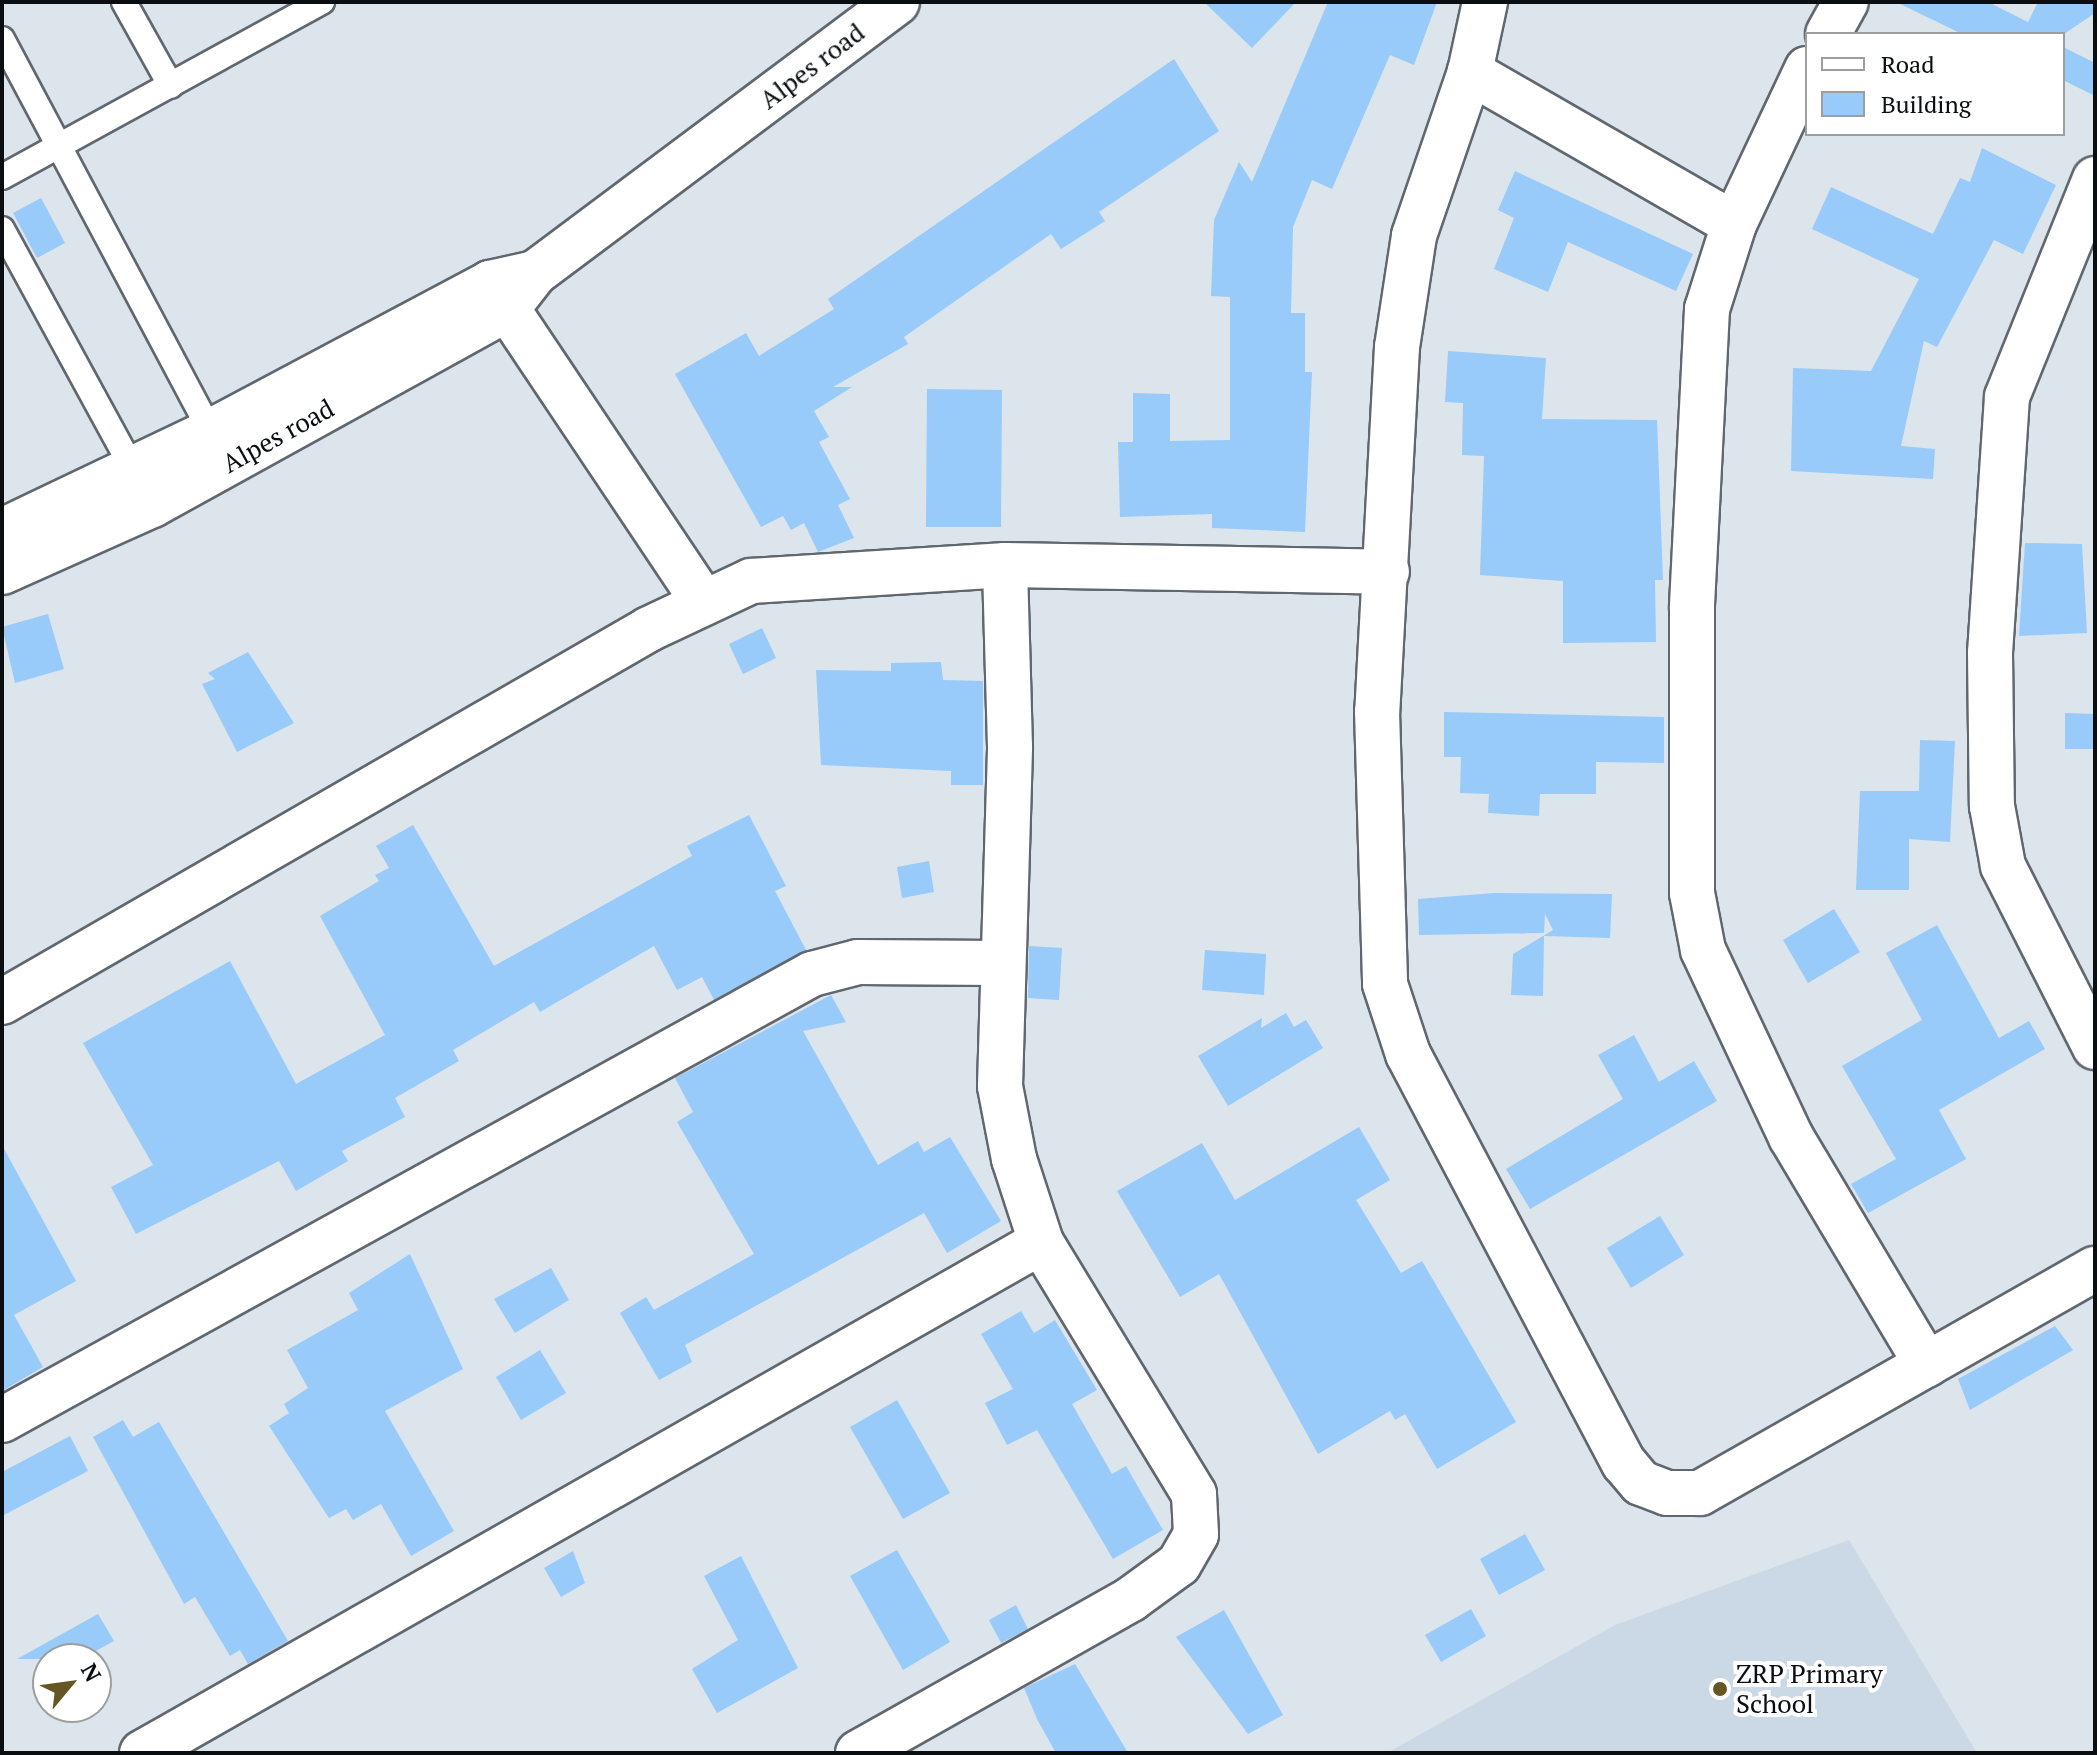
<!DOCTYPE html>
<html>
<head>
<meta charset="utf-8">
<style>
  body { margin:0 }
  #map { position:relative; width:2097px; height:1755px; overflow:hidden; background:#dce4ec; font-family:"PT Serif",serif }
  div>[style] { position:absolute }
  .built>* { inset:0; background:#cbd9e6 }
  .building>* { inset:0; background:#98cbf9 }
  .roads { filter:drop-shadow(2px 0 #61676e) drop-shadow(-2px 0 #61676e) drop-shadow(0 2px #61676e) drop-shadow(0 -2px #61676e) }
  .service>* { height:24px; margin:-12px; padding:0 12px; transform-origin:12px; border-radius:12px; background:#fff }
  .minor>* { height:44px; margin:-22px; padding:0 22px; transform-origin:22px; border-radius:22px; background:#fff }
  .tertiary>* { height:44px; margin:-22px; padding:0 22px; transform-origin:22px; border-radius:22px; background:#fff }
  .dots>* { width:22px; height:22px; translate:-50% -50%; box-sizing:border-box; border:4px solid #fff; border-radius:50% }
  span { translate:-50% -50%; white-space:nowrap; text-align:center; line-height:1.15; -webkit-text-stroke:8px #fff; paint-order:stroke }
  .street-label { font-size:26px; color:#0b0e10 }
  .poi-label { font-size:26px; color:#0b0e10 }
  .left { translate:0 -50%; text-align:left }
  .frame { position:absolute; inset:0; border:4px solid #0b0e10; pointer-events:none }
  .legend { position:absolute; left:1805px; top:32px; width:260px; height:104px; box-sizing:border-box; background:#fff; border:2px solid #9d9f9f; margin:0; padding:10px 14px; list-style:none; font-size:24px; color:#0b0e10 }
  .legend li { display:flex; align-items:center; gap:16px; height:40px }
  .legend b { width:40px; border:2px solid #9d9f9f }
  .north { position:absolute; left:32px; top:1643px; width:80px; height:80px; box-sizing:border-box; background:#fff; border:2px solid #9d9f9f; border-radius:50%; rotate:61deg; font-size:22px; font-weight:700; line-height:32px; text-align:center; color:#0b0e10 }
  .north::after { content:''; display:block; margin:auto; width:28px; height:36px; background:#655624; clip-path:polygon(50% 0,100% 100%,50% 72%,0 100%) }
</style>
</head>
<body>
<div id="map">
  <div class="built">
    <i style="clip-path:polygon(1849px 1540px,1977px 1753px,1387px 1753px,1615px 1625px)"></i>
  </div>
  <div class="building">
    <i style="clip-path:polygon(1204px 2px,1296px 2px,1252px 48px)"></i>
    <i style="clip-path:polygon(1328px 2px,1437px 2px,1414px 65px,1390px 55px,1332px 189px,1312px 180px,1293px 227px,1291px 313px,1305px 313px,1305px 372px,1312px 372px,1305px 532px,1212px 528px,1212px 514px,1120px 517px,1118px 442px,1133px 442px,1133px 393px,1170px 394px,1170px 441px,1230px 440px,1230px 297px,1211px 296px,1214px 220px,1239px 162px,1252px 182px)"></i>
    <i style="clip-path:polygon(1896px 2px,1988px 2px,2028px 22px,2038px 2px,2095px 2px,2095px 13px,2064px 34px,1962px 34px)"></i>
    <i style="clip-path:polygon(2063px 47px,2095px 63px,2095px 96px,2063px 80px)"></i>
    <i style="clip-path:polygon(1174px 59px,1219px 131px,1099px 212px,1105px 221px,1061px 249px,1051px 234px,904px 337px,908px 344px,833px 387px,852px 387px,814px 411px,829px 437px,819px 442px,850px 499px,838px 505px,854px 538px,818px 552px,804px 523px,791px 530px,783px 516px,761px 527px,675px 374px,746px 333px,759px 356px,834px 309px,828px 299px)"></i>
    <i style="clip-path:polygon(1982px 148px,2056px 185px,2023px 254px,1994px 240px,1937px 347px,1924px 341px,1901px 446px,1935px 449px,1933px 479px,1791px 471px,1793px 368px,1871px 371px,1919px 279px,1812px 229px,1831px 187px,1933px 234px,1960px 178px,1970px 182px)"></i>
    <i style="clip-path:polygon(1515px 171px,1693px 254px,1676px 291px,1568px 242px,1548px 292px,1494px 269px,1514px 218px,1498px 210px)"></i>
    <i style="clip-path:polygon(41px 198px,65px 243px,37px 258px,13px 213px)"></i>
    <i style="clip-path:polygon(1448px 351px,1546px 358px,1542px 419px,1657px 420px,1663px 580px,1655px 580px,1656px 642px,1563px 643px,1563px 581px,1480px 575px,1484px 456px,1462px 455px,1463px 403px,1445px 402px)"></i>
    <i style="clip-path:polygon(927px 389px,1002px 390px,1001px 527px,926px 527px)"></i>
    <i style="clip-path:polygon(2025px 543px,2082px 544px,2087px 633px,2019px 636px)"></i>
    <i style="clip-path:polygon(48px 614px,64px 669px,15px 683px,2px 627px)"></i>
    <i style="clip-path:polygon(762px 628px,776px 658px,743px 674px,729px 644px)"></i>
    <i style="clip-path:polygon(248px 652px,294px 723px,237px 752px,202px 684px,215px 679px,208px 673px)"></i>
    <i style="clip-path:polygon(941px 662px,943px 680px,983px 681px,983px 785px,951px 785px,951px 771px,821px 765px,816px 670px,891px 671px,891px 663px)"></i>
    <i style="clip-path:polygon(1444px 712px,1664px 717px,1664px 763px,1596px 762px,1596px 794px,1540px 794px,1539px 816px,1488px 813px,1489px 794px,1460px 793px,1461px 757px,1444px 757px)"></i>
    <i style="clip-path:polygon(2065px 713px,2095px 714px,2095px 749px,2065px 749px)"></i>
    <i style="clip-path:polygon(1920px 740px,1955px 741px,1950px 842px,1909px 839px,1909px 890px,1856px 890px,1860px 791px,1919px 791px)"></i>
    <i style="clip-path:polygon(749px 815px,786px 886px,775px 891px,806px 950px,714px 1000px,702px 977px,677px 990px,654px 946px,540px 1012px,534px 1002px,453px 1050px,459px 1061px,395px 1098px,405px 1117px,342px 1151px,348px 1161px,296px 1191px,279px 1161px,136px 1234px,111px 1187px,153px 1165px,83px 1043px,230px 961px,296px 1084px,385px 1035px,320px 916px,379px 881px,375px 875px,389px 868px,376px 846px,413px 825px,494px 966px,692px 856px,687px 846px)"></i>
    <i style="clip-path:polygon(929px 861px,934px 892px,902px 898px,897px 867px)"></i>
    <i style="clip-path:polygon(1494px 893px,1612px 894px,1610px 938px,1544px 936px,1543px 996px,1511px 995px,1513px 954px,1553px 930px,1545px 914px,1544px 933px,1419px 935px,1418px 899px)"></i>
    <i style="clip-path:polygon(1834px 909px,1860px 952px,1808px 983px,1783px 940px)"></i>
    <i style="clip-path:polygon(1937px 925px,1999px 1038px,2029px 1021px,2045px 1049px,1939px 1110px,1966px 1159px,1868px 1213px,1851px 1184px,1896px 1159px,1842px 1066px,1922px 1020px,1886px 953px)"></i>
    <i style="clip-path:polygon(1029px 946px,1062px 948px,1059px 1000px,1028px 998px)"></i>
    <i style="clip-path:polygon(1205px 950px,1266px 954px,1264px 995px,1202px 990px)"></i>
    <i style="clip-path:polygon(831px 995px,846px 1022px,803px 1031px,878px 1165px,918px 1141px,924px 1152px,950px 1137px,1001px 1221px,947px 1253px,924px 1213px,685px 1345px,692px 1362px,659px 1380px,620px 1313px,646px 1297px,654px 1310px,754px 1254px,677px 1122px,693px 1112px,675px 1078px)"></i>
    <i style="clip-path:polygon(1286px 1013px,1294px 1027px,1306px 1020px,1323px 1048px,1228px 1106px,1198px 1056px,1262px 1018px,1261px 1028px)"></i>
    <i style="clip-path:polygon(1634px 1035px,1659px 1082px,1694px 1061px,1717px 1101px,1530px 1209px,1506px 1169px,1623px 1099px,1598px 1055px)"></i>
    <i style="clip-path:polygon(1359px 1127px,1390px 1180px,1356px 1200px,1401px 1273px,1422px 1261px,1516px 1422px,1437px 1469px,1405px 1414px,1395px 1420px,1390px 1411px,1318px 1454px,1219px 1274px,1180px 1297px,1117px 1191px,1202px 1143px,1235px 1200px)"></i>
    <i style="clip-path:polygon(2px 1145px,76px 1281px,14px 1315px,43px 1367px,2px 1391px)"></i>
    <i style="clip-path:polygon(1660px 1216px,1684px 1255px,1631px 1288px,1607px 1248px)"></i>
    <i style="clip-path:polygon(410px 1254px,463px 1369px,385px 1411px,454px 1531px,411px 1556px,381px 1504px,353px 1520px,346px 1509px,329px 1518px,269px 1426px,289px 1413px,284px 1404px,308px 1388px,287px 1350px,358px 1310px,349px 1293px)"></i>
    <i style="clip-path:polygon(551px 1268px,569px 1300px,515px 1333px,494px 1299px)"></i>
    <i style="clip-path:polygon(1021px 1311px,1034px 1333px,1055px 1320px,1097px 1390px,1072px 1404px,1112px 1474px,1126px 1466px,1163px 1530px,1113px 1559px,1037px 1430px,1007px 1445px,985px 1403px,1013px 1389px,981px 1334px)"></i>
    <i style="clip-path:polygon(2055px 1326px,2073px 1350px,1970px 1410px,1958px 1379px)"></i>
    <i style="clip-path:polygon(540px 1350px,566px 1393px,521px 1420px,496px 1377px)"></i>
    <i style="clip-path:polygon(897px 1400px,950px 1493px,903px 1519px,850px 1427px)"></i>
    <i style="clip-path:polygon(123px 1420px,133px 1437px,159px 1422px,288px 1641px,248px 1664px,240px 1650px,230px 1656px,195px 1597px,184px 1604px,93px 1437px)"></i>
    <i style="clip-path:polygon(70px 1436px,88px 1471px,2px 1516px,2px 1472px)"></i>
    <i style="clip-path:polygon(1525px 1534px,1545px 1570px,1499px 1595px,1480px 1559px)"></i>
    <i style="clip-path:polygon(897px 1550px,950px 1642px,903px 1670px,850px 1576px)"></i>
    <i style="clip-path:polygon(573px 1551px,585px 1583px,561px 1597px,544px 1568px)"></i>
    <i style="clip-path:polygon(741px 1556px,798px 1668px,717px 1713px,692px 1669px,738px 1640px,704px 1576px)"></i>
    <i style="clip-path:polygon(1016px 1605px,1028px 1629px,1001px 1643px,989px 1620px)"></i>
    <i style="clip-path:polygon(1471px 1609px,1486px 1636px,1441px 1662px,1425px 1635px)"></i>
    <i style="clip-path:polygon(1224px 1610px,1283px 1715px,1248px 1734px,1176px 1637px)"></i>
    <i style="clip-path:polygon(98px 1614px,114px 1641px,81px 1659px,17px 1659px)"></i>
    <i style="clip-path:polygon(1075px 1664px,1128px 1753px,1056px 1753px,1038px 1721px,1024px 1688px)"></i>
  </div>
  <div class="roads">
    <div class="service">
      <i style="left:124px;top:2px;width:96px;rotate:60.8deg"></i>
      <i style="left:2px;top:39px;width:454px;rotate:62deg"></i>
      <i style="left:2px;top:177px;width:365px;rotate:-28.7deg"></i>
      <i style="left:2px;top:229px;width:284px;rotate:61.4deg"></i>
    </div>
    <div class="minor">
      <i style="left:1828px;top:34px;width:37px;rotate:-61deg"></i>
      <i style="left:1807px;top:69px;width:171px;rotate:115.2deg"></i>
      <i style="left:1734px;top:224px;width:89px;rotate:107.6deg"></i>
      <i style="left:1707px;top:309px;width:300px;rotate:92.9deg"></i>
      <i style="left:1692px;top:609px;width:284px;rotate:90deg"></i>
      <i style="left:1692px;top:893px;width:58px;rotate:79.1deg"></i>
      <i style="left:1703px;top:950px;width:207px;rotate:64.8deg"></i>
      <i style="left:1791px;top:1137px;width:265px;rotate:59.2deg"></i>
      <i style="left:1470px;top:72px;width:72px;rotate:-77.9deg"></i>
      <i style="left:2095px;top:179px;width:235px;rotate:112deg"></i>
      <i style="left:2007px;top:397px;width:257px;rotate:93.8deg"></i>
      <i style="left:1990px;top:653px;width:153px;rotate:89.3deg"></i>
      <i style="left:1992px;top:806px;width:61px;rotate:79.6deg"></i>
      <i style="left:2003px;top:866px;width:203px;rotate:63.1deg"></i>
      <i style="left:1734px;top:224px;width:305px;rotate:-150.1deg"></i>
      <i style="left:1470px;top:72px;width:173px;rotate:108.9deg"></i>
      <i style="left:1414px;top:236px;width:112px;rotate:98.7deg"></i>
      <i style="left:1397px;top:347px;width:365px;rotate:93.1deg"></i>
      <i style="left:1377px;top:711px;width:273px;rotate:88.3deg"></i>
      <i style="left:1385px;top:984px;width:74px;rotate:71.8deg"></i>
      <i style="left:1408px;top:1054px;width:463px;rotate:62.2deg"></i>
      <i style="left:1624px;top:1463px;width:26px;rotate:50deg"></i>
      <i style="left:1641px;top:1483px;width:28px;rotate:21deg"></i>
      <i style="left:1667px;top:1493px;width:33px"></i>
      <i style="left:1700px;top:1493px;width:454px;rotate:-29.6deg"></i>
      <i style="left:490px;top:283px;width:381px;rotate:56.2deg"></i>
      <i style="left:2px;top:1002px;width:747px;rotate:-29.96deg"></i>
      <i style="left:649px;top:629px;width:113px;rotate:-25.2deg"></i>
      <i style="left:751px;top:581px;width:255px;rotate:-3.6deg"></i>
      <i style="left:1005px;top:565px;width:382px;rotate:1deg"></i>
      <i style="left:2px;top:1420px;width:925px;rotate:-28.84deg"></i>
      <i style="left:812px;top:974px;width:48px;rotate:-14.6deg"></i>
      <i style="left:858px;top:962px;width:141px;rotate:0.4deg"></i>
      <i style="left:142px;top:1753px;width:1034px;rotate:-29.61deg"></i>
      <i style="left:858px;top:1753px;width:313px;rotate:-29.4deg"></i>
      <i style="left:1131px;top:1599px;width:59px;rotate:-36.1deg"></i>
      <i style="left:1179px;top:1564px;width:34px;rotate:-60deg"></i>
      <i style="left:1196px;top:1534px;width:40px;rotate:-92.9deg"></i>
      <i style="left:1194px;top:1494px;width:295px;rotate:-121.3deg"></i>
      <i style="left:1041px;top:1242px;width:87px;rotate:-108deg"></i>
      <i style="left:1014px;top:1159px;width:74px;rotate:-100.9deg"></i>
      <i style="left:1000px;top:1086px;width:339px;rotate:-88.3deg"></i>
      <i style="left:1010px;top:747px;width:182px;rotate:-91.6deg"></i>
    </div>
    <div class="tertiary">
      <i style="left:2px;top:531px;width:230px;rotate:-25.5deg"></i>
      <i style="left:210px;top:432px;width:317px;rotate:-28deg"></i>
      <i style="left:490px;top:283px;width:46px;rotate:-12.5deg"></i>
      <i style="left:2px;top:572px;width:164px;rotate:-24.1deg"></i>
      <i style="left:152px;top:505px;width:406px;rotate:-28.9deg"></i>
      <i style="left:507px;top:309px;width:46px;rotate:-52.1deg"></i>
      <i style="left:535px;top:273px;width:452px;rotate:-36.8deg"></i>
    </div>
  </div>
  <div class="dots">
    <i style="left:1720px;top:1689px;background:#655624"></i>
  </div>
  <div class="street-label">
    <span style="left:812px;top:66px;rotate:-37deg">Alpes road</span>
    <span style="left:278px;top:436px;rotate:-29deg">Alpes road</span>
  </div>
  <div class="poi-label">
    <span class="left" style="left:1736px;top:1689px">ZRP Primary<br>School</span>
  </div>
  <div class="frame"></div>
  <ul class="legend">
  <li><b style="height:10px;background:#fff"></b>Road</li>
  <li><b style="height:22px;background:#98cbf9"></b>Building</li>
  </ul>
  <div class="north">N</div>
</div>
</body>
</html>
